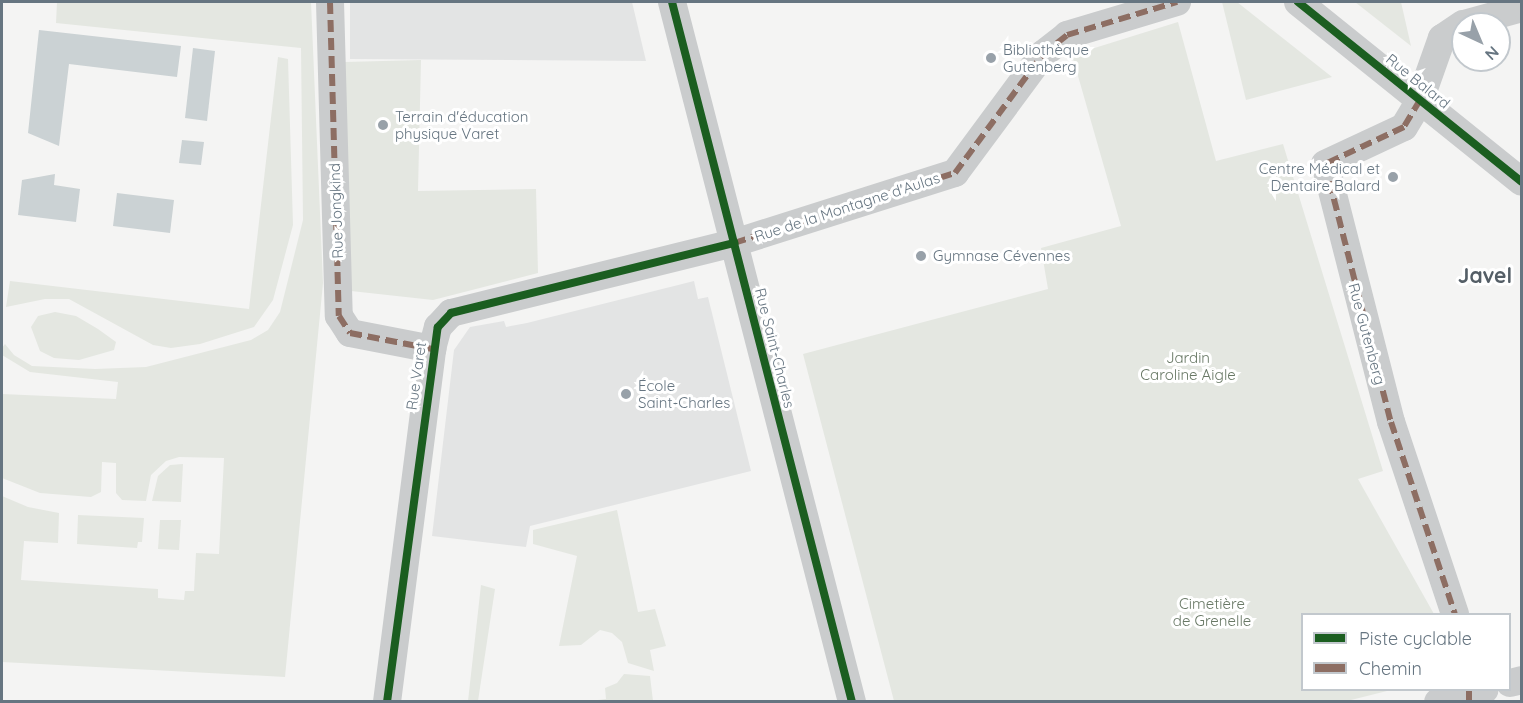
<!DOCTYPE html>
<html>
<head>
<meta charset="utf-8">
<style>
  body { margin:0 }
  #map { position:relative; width:1523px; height:703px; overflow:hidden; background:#f4f4f3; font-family:Quicksand,sans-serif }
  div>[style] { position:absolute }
  .built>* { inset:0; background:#e3e4e4 }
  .green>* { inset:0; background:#e4e7e1 }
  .water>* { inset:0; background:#cbd2d4 }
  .minor>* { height:28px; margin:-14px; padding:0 14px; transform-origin:14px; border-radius:14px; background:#cacccd }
  .quiet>* { height:6px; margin-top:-3px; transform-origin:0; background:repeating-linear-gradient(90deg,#8d6e63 0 12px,transparent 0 18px) }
  .cycleway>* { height:8px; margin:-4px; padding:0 4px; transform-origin:4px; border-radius:4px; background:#1b5e20 }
  .dots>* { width:16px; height:16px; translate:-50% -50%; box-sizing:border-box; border:3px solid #fff; border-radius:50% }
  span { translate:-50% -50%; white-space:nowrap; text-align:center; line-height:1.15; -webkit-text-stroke:6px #fff; paint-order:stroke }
  .poi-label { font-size:15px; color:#667581 }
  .left { translate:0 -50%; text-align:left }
  .right { translate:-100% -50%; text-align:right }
  .street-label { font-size:15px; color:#667581 }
  .park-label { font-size:15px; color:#687865 }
  .district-label { font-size:21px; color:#545e66; font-weight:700 }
  .frame { position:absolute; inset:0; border:3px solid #667581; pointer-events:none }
  .legend { position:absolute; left:1301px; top:613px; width:210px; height:78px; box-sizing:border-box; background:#fff; border:2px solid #c2c8cd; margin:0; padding:8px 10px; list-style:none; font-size:18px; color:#667581 }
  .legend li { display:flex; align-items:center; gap:12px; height:30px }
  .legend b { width:30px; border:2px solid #c2c8cd }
  .north { position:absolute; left:1451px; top:12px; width:60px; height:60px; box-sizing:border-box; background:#fff; border:2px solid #c2c8cd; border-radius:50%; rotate:136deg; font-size:16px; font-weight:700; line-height:24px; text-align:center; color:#667581 }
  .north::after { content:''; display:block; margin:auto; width:21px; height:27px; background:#98a1a9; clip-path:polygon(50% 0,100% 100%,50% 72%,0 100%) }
</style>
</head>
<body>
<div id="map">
  <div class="built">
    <i style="clip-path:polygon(350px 2px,632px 2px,646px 61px,350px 59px)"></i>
    <i style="clip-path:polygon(694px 281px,698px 299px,708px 297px,751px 471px,530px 526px,526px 547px,432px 536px,454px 350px,470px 327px,504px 321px,506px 327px,527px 323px)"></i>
  </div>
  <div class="green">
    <i style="clip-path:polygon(57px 2px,311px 2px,323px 283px,285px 677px,2px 662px,2px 496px,28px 507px,59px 513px,58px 543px,24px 541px,21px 580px,158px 589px,158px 598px,184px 600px,185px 591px,194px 591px,196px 553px,219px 554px,224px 458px,179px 457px,166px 461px,151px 475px,146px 501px,122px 500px,116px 493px,116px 463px,102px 462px,101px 492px,91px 497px,40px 493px,2px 478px,2px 394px,116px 399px,118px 382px,30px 372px,2px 355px,2px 348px,5px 344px,14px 355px,32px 366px,95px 369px,146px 367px,251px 340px,268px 330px,280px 312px,303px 220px,301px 48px,56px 23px)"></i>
    <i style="clip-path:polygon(1222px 2px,1237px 2px,1332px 77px,1246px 100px)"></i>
    <i style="clip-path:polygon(1355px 2px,1401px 2px,1411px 46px)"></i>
    <i style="clip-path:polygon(1178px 22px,1216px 161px,1283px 144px,1383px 471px,1358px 479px,1434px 614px,1302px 614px,1302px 690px,1391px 690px,1347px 701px,894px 701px,803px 354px,1048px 289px,1041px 248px,1121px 226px,1072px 55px)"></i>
    <i style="clip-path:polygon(278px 57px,288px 59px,293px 225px,273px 300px,254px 327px,200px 344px,171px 348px,153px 345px,69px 299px,45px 299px,6px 307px,10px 281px,249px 309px)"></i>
    <i style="clip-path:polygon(421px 60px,418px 191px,536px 189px,538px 273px,433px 300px,351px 291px,345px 62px)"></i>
    <i style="clip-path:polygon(55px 312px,76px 316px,98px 329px,116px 342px,114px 350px,79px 360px,54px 358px,40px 351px,31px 327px,38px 316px)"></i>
    <i style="clip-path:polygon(183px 464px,181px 502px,152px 501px,158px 476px,170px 465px)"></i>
    <i style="clip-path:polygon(617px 510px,638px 612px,655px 609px,666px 646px,650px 650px,654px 671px,628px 663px,622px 642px,612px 633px,600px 630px,581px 645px,559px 646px,577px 556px,533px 544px,533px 530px)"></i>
    <i style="clip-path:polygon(78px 515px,144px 518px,142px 542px,138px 542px,137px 548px,77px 544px)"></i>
    <i style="clip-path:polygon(160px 520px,181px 520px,179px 550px,158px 549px)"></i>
    <i style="clip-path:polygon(481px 585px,495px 589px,478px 701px,468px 701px)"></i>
    <i style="clip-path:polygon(624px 674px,650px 676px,653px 701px,590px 701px,606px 699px,605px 688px,617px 683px)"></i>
  </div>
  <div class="water">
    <i style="clip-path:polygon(39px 30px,181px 46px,177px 77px,69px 64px,59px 146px,28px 133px)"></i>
    <i style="clip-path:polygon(193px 48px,215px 51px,207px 121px,185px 118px)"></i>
    <i style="clip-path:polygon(182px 140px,204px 142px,201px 165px,179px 163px)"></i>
    <i style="clip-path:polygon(55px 174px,54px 185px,80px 189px,76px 222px,18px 215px,22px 180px)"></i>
    <i style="clip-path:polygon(117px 193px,174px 200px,170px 233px,113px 226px)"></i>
  </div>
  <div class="minor">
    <i style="left:330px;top:2px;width:314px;rotate:88.4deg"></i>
    <i style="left:339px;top:316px;width:20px;rotate:57deg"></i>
    <i style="left:350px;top:333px;width:84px;rotate:11deg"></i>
    <i style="left:672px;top:2px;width:723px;rotate:75.58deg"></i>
    <i style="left:1298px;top:2px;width:287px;rotate:38.8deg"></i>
    <i style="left:1464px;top:24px;width:60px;rotate:-15.4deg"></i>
    <i style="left:1455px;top:614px;width:202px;rotate:-108.4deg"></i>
    <i style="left:1391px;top:422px;width:266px;rotate:-104.3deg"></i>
    <i style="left:1325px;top:164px;width:87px;rotate:-25.1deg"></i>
    <i style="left:1404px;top:127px;width:31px;rotate:-59deg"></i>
    <i style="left:1420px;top:100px;width:66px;rotate:-70.5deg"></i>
    <i style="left:1442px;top:38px;width:25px;rotate:-34deg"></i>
    <i style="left:1510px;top:683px;width:12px;rotate:-14deg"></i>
    <i style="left:387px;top:702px;width:356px;rotate:-82.7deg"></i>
    <i style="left:432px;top:349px;width:23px;rotate:-75deg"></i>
    <i style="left:438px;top:327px;width:19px;rotate:-47deg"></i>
    <i style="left:451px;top:313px;width:292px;rotate:-13.9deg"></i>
    <i style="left:734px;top:243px;width:232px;rotate:-17.6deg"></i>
    <i style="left:955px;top:173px;width:148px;rotate:-53.5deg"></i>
    <i style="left:1043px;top:54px;width:31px;rotate:-38deg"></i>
    <i style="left:1067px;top:35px;width:115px;rotate:-16.7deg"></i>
    <i style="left:1438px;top:702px;width:48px;rotate:-14.6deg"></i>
  </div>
  <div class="quiet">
    <i style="left:330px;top:2px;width:314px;rotate:88.4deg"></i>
    <i style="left:339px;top:316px;width:20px;rotate:57deg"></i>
    <i style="left:350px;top:333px;width:84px;rotate:11deg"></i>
    <i style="left:1420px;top:100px;width:31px;rotate:121deg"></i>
    <i style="left:1404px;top:127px;width:87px;rotate:154.9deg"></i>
    <i style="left:1325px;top:164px;width:266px;rotate:75.7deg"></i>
    <i style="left:1391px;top:422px;width:202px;rotate:71.6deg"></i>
    <i style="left:734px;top:243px;width:232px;rotate:-17.6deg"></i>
    <i style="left:955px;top:173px;width:148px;rotate:-53.5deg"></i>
    <i style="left:1043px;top:54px;width:31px;rotate:-38deg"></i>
    <i style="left:1067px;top:35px;width:115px;rotate:-16.7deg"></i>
    <i style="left:1469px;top:702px;width:12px;rotate:-90deg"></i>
  </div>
  <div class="cycleway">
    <i style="left:672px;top:2px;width:723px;rotate:75.58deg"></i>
    <i style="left:1298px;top:2px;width:287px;rotate:38.8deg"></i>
    <i style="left:387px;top:702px;width:378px;rotate:-82.3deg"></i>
    <i style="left:438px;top:327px;width:19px;rotate:-47deg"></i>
    <i style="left:451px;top:313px;width:292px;rotate:-13.9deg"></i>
  </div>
  <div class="dots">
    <i style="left:991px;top:58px;background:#98a1a9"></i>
    <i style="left:383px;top:125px;background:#98a1a9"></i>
    <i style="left:1393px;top:177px;background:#98a1a9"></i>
    <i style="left:921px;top:256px;background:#98a1a9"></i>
    <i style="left:626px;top:394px;background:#98a1a9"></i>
  </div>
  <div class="poi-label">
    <span class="left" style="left:1003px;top:58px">Bibliothèque<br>Gutenberg</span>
    <span class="left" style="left:395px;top:125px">Terrain d'éducation<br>physique Varet</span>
    <span class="right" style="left:1380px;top:177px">Centre Médical et<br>Dentaire Balard</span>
    <span class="left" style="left:933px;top:256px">Gymnase Cévennes</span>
    <span class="left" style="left:638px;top:394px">École<br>Saint-Charles</span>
  </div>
  <div class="street-label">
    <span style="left:1418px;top:81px;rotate:39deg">Rue Balard</span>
    <span style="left:847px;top:207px;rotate:-18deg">Rue de la Montagne d'Aulas</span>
    <span style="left:336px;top:211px;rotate:-92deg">Rue Jongkind</span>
    <span style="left:1367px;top:334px;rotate:75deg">Rue Gutenberg</span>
    <span style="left:775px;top:348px;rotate:76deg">Rue Saint-Charles</span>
    <span style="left:416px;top:376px;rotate:-82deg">Rue Varet</span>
  </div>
  <div class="park-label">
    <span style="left:1188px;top:366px">Jardin<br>Caroline Aigle</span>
    <span style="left:1212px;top:612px">Cimetière<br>de Grenelle</span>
  </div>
  <div class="district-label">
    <span style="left:1485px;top:275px">Javel</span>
  </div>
  <div class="frame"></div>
  <ul class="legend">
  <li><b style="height:8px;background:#1b5e20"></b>Piste cyclable</li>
  <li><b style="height:8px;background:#8d6e63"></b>Chemin</li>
  </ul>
  <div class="north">N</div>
</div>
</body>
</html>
